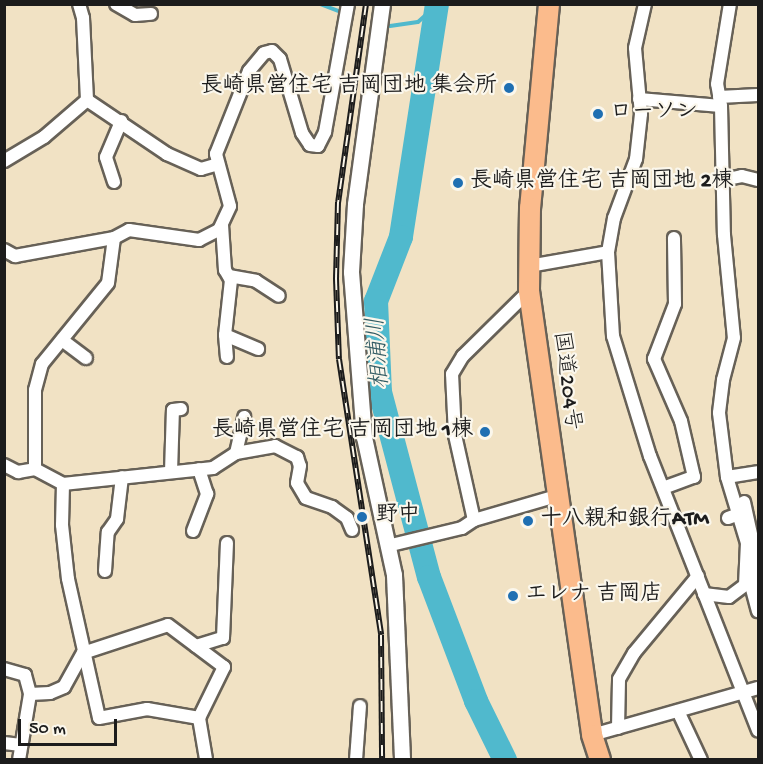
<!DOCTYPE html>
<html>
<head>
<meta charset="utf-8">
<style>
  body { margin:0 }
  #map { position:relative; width:763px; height:764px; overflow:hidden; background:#f1e2c4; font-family:"Gochi Hand","Klee One",sans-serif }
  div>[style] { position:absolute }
  .stream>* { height:4px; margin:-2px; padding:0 2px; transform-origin:2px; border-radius:2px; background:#50b9cd }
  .river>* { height:24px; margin:-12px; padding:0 12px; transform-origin:12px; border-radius:12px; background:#50b9cd }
  .roads { filter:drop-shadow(2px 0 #676157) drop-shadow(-2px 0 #676157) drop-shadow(0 2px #676157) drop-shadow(0 -2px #676157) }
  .minor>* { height:12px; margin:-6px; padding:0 6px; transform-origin:6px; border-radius:6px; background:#fff }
  .tertiary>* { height:15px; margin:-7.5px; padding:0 7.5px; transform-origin:7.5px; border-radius:7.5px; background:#fff }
  .trunk>* { height:20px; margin:-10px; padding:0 10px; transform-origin:10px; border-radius:10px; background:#fbbb8c }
  .rail>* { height:6px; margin-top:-3px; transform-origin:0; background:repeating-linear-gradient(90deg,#fbf7ec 0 11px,#1c1c1c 0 22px); box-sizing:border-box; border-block:2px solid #1c1c1c }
  .dots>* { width:16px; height:16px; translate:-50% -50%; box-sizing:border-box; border:3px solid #fbf7ec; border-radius:50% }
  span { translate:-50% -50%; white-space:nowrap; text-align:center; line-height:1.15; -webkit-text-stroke:4.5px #fbf7ec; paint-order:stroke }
  .poi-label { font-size:22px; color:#1c1c1c; font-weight:700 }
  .right { translate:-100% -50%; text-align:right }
  .left { translate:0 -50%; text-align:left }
  .street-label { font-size:22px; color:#1c1c1c }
  .water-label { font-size:24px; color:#315b63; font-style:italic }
  .frame { position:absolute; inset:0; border:6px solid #1c1c1c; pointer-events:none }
  .scale { position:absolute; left:18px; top:719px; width:99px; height:27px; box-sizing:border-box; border:3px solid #1c1c1c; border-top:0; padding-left:8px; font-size:18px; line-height:21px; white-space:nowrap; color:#1c1c1c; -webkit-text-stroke:4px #fbf7ec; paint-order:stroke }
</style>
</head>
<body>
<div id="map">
  <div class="stream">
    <i style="left:320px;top:4px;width:25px;rotate:21deg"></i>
    <i style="left:390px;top:26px;width:28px;rotate:-8deg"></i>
    <i style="left:418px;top:22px;width:24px;rotate:-42deg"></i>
  </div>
  <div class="river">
    <i style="left:437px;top:4px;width:236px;rotate:98.8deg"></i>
    <i style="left:401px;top:237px;width:69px;rotate:111.3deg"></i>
    <i style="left:376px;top:301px;width:91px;rotate:87.5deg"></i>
    <i style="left:380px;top:392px;width:191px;rotate:75.2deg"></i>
    <i style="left:429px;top:577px;width:133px;rotate:69.2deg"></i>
    <i style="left:476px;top:701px;width:66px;rotate:63.8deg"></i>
  </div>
  <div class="roads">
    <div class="minor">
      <i style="left:79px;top:4px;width:15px;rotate:74deg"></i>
      <i style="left:83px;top:18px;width:82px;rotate:87.2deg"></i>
      <i style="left:116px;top:4px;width:22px;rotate:30deg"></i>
      <i style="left:135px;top:15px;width:16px;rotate:-4deg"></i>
      <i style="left:645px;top:4px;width:45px;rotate:102.8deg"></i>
      <i style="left:635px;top:48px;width:66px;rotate:84.8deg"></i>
      <i style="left:641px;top:114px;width:45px;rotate:96.3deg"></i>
      <i style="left:636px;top:159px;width:63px;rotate:110.4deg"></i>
      <i style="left:614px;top:218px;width:35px;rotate:100deg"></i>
      <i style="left:608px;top:252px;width:84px;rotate:86.6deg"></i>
      <i style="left:613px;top:336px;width:126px;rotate:72.9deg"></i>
      <i style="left:650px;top:456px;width:295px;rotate:68.5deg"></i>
      <i style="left:719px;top:97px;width:39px;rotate:-3deg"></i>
      <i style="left:639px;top:99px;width:82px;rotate:4.9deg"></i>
      <i style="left:721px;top:106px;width:22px;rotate:-100deg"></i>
      <i style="left:717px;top:84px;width:81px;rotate:-80.8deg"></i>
      <i style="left:87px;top:100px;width:97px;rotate:34deg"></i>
      <i style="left:167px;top:154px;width:37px;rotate:24deg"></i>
      <i style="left:201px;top:169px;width:18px;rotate:-16deg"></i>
      <i style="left:721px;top:106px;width:129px;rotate:88.7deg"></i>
      <i style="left:724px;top:235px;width:103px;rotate:84.5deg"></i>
      <i style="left:734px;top:338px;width:43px;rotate:104.7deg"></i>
      <i style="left:723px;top:380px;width:33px;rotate:97deg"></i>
      <i style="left:719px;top:413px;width:64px;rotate:82.9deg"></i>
      <i style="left:4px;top:161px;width:47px;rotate:-31deg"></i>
      <i style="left:44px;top:137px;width:57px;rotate:-40.7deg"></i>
      <i style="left:723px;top:180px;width:19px;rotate:-12deg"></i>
      <i style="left:742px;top:176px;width:16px;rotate:14deg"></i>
      <i style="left:114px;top:182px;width:26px;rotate:-108deg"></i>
      <i style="left:106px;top:157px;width:39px;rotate:-67deg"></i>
      <i style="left:222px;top:225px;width:45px;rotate:86.2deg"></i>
      <i style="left:225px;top:270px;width:12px;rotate:59deg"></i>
      <i style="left:231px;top:280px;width:55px;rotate:96.2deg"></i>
      <i style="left:225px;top:335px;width:22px;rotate:85deg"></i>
      <i style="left:4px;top:250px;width:13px;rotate:29deg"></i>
      <i style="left:15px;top:256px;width:101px;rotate:-10.3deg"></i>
      <i style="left:529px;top:266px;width:80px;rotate:-10deg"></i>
      <i style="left:229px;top:276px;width:27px;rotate:10deg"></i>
      <i style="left:256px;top:281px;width:27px;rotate:33deg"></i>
      <i style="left:225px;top:335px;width:36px;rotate:23deg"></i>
      <i style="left:62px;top:340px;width:30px;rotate:37deg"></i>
      <i style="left:236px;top:453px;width:37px;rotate:-77deg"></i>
      <i style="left:4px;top:465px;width:16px;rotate:27deg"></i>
      <i style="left:18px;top:472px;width:17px;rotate:-10deg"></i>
      <i style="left:35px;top:469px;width:32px;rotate:28deg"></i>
      <i style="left:63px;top:484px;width:41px;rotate:91.4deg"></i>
      <i style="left:62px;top:525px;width:54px;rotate:83.7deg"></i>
      <i style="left:68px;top:579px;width:142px;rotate:77.4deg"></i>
      <i style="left:99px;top:718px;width:49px;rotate:-10.6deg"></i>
      <i style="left:147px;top:709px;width:53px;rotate:9.8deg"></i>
      <i style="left:35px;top:469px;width:79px;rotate:-90deg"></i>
      <i style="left:35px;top:390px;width:27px;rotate:-75deg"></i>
      <i style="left:42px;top:364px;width:104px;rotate:-50.8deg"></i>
      <i style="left:108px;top:283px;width:45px;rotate:-82.4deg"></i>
      <i style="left:114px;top:238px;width:17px;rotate:-28deg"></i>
      <i style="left:129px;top:230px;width:71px;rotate:8.1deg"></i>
      <i style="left:199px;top:240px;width:22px;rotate:-27deg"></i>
      <i style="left:219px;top:230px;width:26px;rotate:-65deg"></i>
      <i style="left:230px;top:206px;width:54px;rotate:-105.1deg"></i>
      <i style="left:216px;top:154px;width:89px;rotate:-68.3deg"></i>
      <i style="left:249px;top:71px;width:23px;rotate:-50deg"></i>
      <i style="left:264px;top:53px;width:8px;rotate:-14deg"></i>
      <i style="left:272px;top:51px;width:11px;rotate:45deg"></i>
      <i style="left:280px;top:59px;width:77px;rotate:73.4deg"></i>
      <i style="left:302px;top:133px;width:14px;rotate:56deg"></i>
      <i style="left:310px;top:145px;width:8px;rotate:7deg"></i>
      <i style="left:318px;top:146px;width:16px;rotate:-63deg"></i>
      <i style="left:325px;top:132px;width:130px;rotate:-79.8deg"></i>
      <i style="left:171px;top:472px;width:62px;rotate:-88.2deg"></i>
      <i style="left:173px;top:410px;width:8px;rotate:-7deg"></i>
      <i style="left:63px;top:484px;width:151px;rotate:-6.1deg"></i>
      <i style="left:213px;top:468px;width:27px;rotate:-33deg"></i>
      <i style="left:236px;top:453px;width:40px;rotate:-10deg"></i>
      <i style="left:275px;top:446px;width:25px;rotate:27deg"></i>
      <i style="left:297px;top:457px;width:9px;rotate:72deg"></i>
      <i style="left:300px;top:466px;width:17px;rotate:100deg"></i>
      <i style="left:297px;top:483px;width:17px;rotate:59deg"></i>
      <i style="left:306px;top:498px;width:28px;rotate:19deg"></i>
      <i style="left:332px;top:507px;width:19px;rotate:36deg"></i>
      <i style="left:347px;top:518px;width:13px;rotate:67deg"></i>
      <i style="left:663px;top:488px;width:33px;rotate:-20deg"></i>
      <i style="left:694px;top:477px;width:57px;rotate:-103.1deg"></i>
      <i style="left:681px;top:421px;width:68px;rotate:-113.5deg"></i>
      <i style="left:654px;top:359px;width:59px;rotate:-69.1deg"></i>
      <i style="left:675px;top:304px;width:66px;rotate:-90.9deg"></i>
      <i style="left:744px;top:502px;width:60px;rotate:77.6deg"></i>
      <i style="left:757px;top:561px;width:28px;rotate:100deg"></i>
      <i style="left:752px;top:589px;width:23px;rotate:75deg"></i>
      <i style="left:728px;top:518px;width:12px;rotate:-20deg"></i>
      <i style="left:474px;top:520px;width:87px;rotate:-102.6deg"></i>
      <i style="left:455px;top:435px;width:61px;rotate:-92.8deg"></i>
      <i style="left:452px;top:374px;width:21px;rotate:-59deg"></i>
      <i style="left:463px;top:356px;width:93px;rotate:-44.6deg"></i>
      <i style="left:193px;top:531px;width:40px;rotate:-69deg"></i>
      <i style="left:207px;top:494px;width:26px;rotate:-108deg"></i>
      <i style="left:387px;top:546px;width:77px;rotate:-13.5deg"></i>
      <i style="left:462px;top:528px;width:14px;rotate:-34deg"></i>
      <i style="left:474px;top:520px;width:85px;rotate:-16.3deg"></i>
      <i style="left:105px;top:571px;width:39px;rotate:-86deg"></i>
      <i style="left:108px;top:532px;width:16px;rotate:-55deg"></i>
      <i style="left:117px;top:519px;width:42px;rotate:-83.2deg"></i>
      <i style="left:704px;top:594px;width:25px;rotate:7deg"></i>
      <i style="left:729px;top:597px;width:20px;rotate:-37deg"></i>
      <i style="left:745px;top:585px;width:42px;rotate:-87.3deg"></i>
      <i style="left:747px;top:543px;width:69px;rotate:-106.9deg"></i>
      <i style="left:727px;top:477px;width:31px;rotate:-9deg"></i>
      <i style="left:196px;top:646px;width:28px;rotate:-17deg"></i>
      <i style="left:223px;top:638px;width:95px;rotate:-87.6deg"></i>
      <i style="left:4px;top:669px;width:22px;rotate:16deg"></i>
      <i style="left:25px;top:675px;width:20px;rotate:75deg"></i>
      <i style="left:678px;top:711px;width:54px;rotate:64.9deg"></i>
      <i style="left:618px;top:728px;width:49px;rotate:-88.8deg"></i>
      <i style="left:619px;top:679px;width:30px;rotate:-60deg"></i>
      <i style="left:634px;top:653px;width:100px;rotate:-50.3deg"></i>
      <i style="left:592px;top:735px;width:173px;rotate:-15.8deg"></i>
      <i style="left:4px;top:743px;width:17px;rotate:7deg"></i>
      <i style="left:19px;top:760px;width:67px;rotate:-80.5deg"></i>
      <i style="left:30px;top:694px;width:20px;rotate:-3deg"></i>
      <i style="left:50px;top:693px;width:15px;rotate:-23deg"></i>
      <i style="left:64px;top:687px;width:39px;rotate:-61deg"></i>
      <i style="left:83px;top:653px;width:89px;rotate:-18.2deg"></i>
      <i style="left:168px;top:625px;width:70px;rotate:36.9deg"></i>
      <i style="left:224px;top:667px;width:57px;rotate:116.1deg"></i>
      <i style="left:199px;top:718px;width:42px;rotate:80.3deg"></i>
      <i style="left:356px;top:760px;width:54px;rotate:-85.8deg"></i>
    </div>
    <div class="tertiary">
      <i style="left:382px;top:4px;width:202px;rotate:97.7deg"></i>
      <i style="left:355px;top:204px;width:68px;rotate:93.4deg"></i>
      <i style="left:351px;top:272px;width:166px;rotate:85.5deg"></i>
      <i style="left:364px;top:437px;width:141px;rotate:77.7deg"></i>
      <i style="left:394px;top:575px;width:185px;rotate:87.5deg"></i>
    </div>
    <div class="trunk">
      <i style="left:549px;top:4px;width:205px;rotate:95.3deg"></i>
      <i style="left:530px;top:208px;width:83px;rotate:90.7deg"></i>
      <i style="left:529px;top:291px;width:448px;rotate:81.9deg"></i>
      <i style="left:592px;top:735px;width:26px;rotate:72deg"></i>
    </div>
  </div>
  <div class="rail">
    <i style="left:366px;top:4px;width:200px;rotate:98deg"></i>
    <i style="left:338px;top:202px;width:77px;rotate:91.5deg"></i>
    <i style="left:336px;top:279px;width:80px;rotate:87.9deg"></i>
    <i style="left:339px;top:359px;width:279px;rotate:81.3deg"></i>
    <i style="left:381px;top:635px;width:125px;rotate:89.5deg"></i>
  </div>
  <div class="dots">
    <i style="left:509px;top:88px;background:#1f6fb2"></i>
    <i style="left:598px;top:114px;background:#1f6fb2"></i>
    <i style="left:458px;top:183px;background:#1f6fb2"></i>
    <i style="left:485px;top:432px;background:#1f6fb2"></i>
    <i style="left:362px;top:517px;background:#1f6fb2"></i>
    <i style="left:528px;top:521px;background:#1f6fb2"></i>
    <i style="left:513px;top:596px;background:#1f6fb2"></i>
  </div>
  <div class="poi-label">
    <span class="right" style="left:497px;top:88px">長崎県営住宅 吉岡団地 集会所</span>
    <span class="left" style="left:610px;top:114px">ローソン</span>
    <span class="left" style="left:470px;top:183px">長崎県営住宅 吉岡団地 2棟</span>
    <span class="right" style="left:473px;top:432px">長崎県営住宅 吉岡団地 1棟</span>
    <span class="left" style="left:376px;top:517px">野中</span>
    <span class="left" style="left:540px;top:521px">十八親和銀行ATM</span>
    <span class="left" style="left:525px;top:596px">エレナ 吉岡店</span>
  </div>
  <div class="street-label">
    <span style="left:565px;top:381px;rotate:83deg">国道204号</span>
  </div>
  <div class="water-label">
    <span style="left:380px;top:353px;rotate:-94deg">相浦川</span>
  </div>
  <div class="frame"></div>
  <div class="scale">50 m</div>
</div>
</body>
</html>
